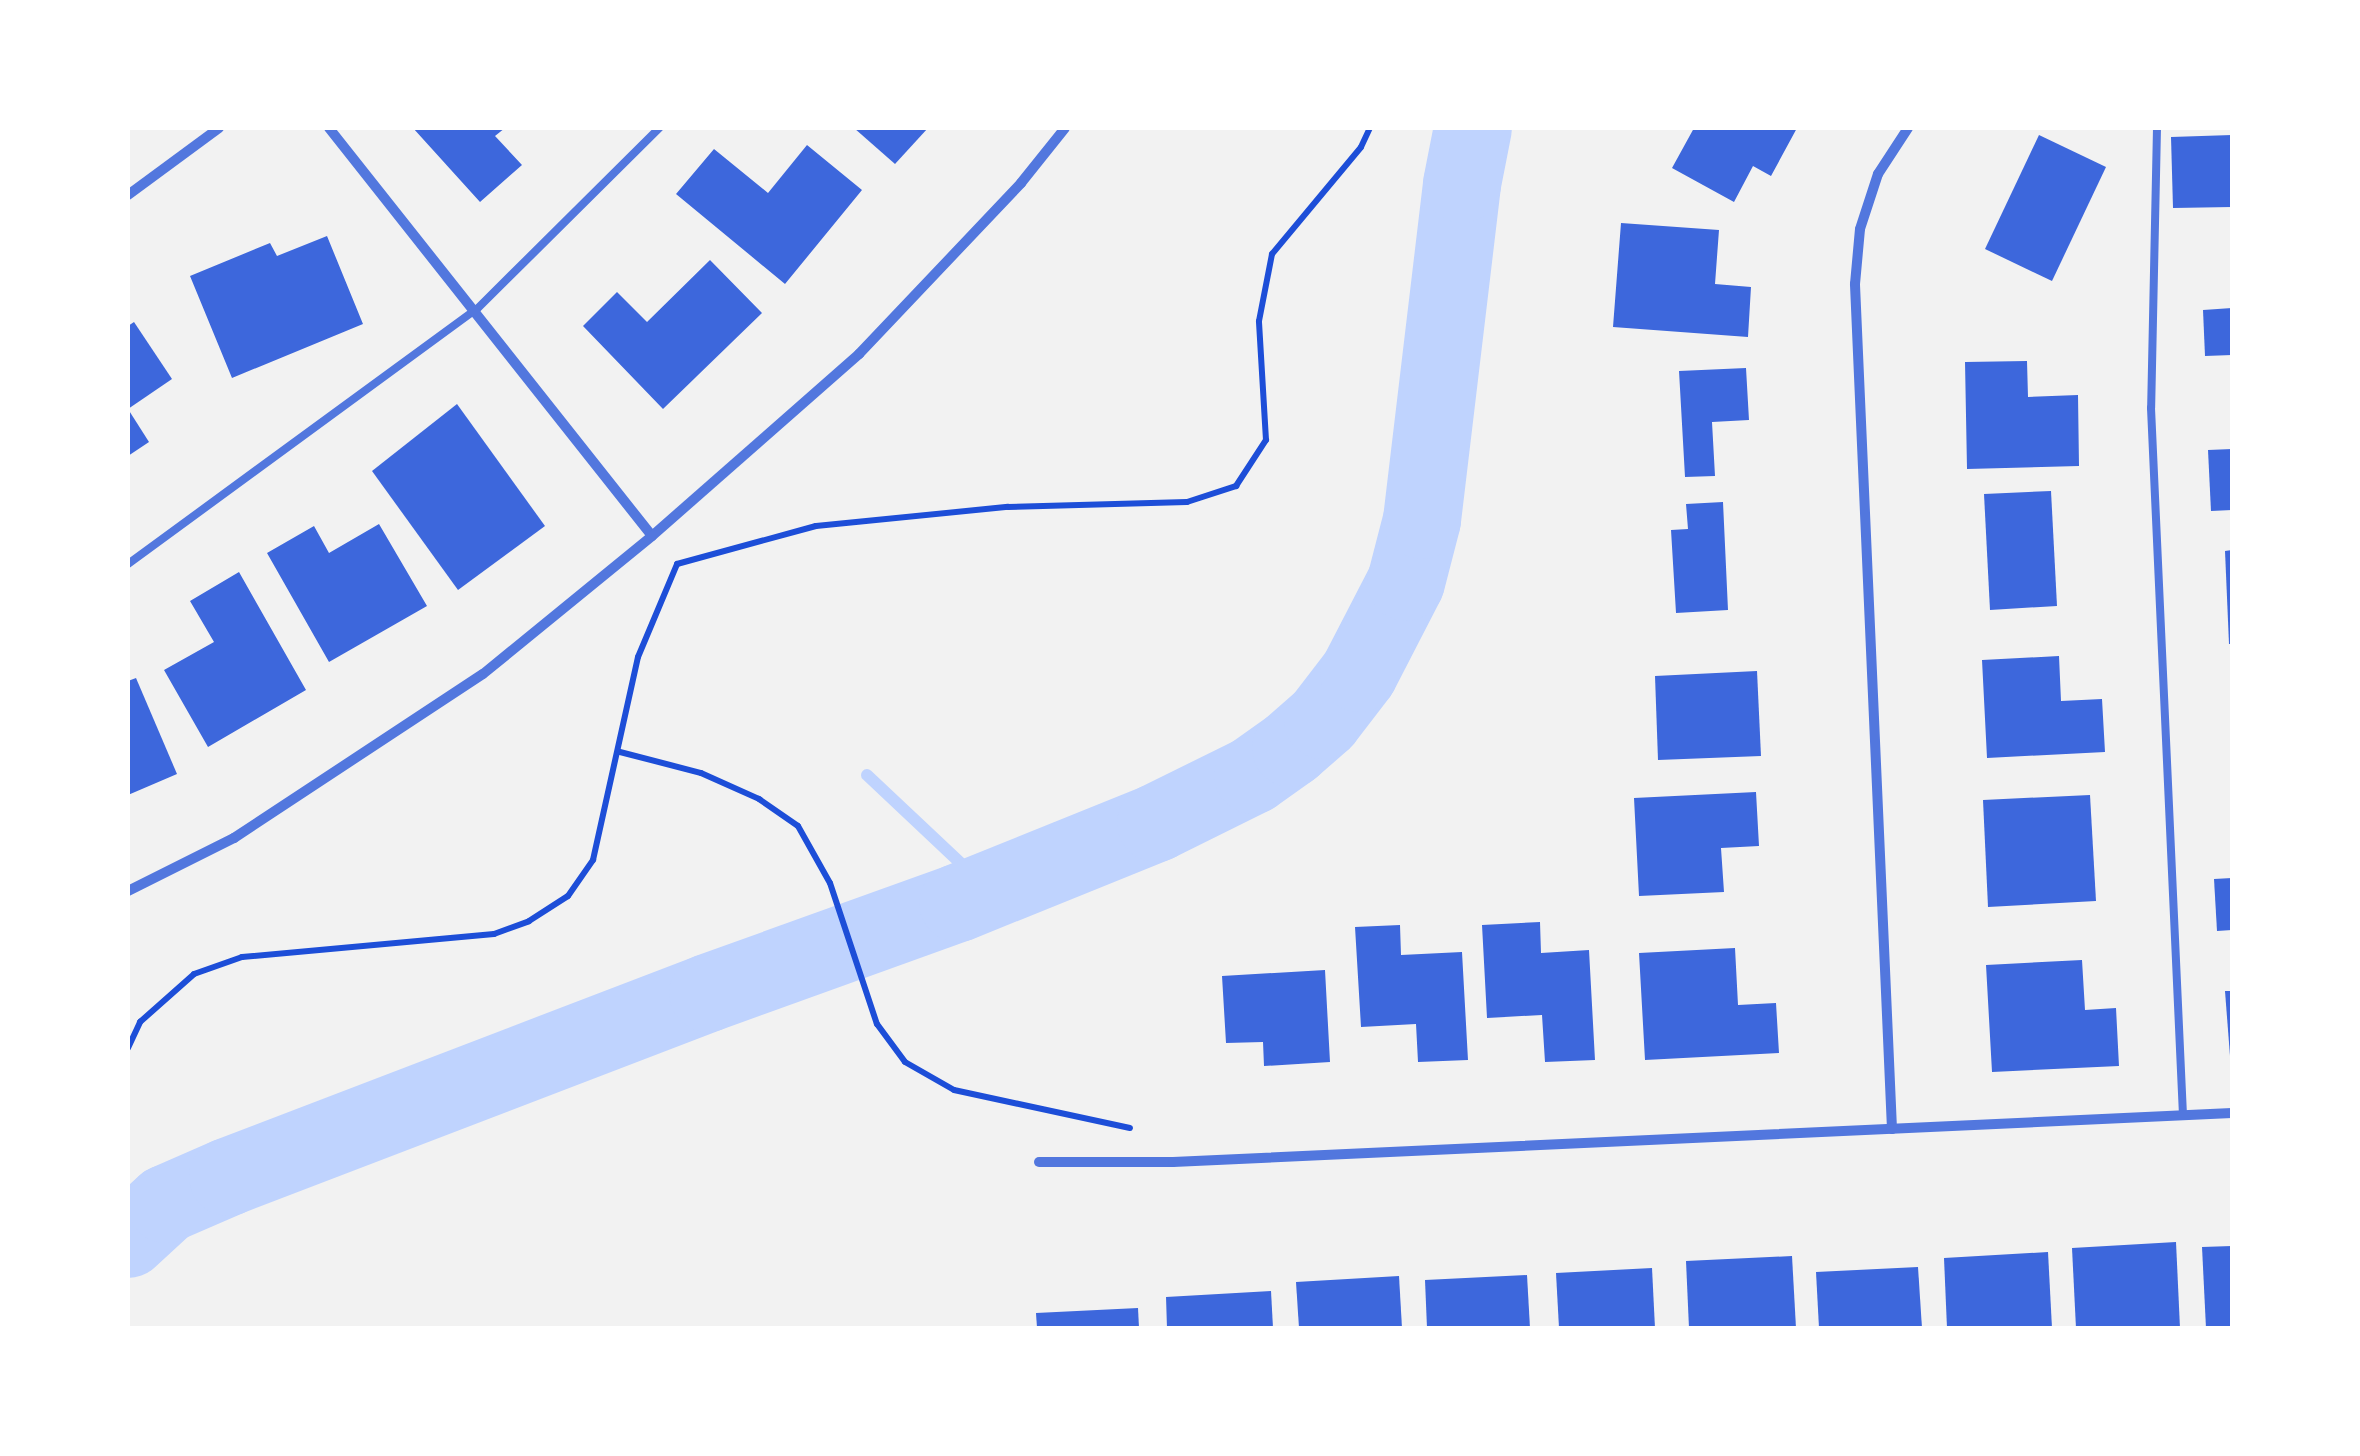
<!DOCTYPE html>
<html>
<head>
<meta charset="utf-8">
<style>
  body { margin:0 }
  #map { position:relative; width:2360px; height:1456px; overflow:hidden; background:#f2f2f2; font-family:"Fira Sans",sans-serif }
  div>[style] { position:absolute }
  .stream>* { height:12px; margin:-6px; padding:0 6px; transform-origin:6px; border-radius:6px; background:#bfd3fe }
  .river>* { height:78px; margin:-39px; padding:0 39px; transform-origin:39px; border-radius:39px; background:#bfd3fe }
  .building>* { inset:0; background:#3d67dc }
  .path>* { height:6px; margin:-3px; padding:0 3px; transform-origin:3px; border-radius:3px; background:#1d4ed8 }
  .service>* { height:8px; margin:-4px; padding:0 4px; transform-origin:4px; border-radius:4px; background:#5277de }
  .minor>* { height:10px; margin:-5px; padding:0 5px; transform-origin:5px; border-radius:5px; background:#5277de }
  span { translate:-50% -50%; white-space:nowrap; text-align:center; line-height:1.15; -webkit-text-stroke:8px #fff; paint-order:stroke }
  .frame { position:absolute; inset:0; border:130px solid #fff; pointer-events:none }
</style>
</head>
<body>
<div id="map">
  <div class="stream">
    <i style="left:867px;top:775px;width:168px;rotate:43.3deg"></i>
  </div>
  <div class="river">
    <i style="left:128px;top:1239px;width:52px;rotate:-42.6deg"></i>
    <i style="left:166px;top:1204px;width:68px;rotate:-23.5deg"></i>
    <i style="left:228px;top:1177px;width:514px;rotate:-20.97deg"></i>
    <i style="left:708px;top:993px;width:266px;rotate:-19.8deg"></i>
    <i style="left:958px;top:903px;width:214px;rotate:-22deg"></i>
    <i style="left:1156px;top:823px;width:108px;rotate:-26.3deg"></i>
    <i style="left:1253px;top:775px;width:47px;rotate:-35.4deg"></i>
    <i style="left:1291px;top:748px;width:43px;rotate:-41.2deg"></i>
    <i style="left:1323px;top:720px;width:59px;rotate:-52.5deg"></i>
    <i style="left:1359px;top:673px;width:102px;rotate:-62.7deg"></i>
    <i style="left:1406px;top:582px;width:64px;rotate:-75.5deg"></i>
    <i style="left:1422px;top:520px;width:338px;rotate:-83.2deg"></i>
    <i style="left:1462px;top:184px;width:57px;rotate:-78.9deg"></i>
  </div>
  <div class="building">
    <i style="clip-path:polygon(413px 128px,505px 128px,495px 136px,522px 165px,480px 202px)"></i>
    <i style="clip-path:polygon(854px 128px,928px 128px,895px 164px)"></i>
    <i style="clip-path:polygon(1694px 128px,1797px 128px,1771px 176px,1753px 166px,1734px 202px,1672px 168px)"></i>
    <i style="clip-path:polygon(2039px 135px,2106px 167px,2052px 281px,1985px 249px)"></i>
    <i style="clip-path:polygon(2232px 135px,2232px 207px,2173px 208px,2171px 137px)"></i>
    <i style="clip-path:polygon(807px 145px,862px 190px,785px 284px,676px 194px,714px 149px,768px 193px)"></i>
    <i style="clip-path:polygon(1621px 223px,1719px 230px,1715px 284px,1751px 287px,1748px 337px,1613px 327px)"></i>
    <i style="clip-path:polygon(327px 236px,363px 324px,232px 378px,190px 276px,270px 243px,277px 256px)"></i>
    <i style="clip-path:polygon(710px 260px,762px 313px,663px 409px,583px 326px,617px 292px,647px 322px)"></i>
    <i style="clip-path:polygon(2232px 308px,2232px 355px,2205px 356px,2203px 310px)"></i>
    <i style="clip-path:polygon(134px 322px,172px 379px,128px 409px,128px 326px)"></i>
    <i style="clip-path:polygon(2027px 361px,2028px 397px,2078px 395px,2079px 466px,1967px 469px,1965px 362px)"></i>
    <i style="clip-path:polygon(1746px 368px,1749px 420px,1712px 422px,1715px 476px,1685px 477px,1679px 371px)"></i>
    <i style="clip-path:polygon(457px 404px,545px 526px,458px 590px,372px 471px)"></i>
    <i style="clip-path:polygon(128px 409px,149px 442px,128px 456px)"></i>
    <i style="clip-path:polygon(2232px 449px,2232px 510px,2211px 511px,2208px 450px)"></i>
    <i style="clip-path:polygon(2051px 491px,2057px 606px,1990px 610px,1984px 494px)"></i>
    <i style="clip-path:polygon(1723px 502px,1728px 610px,1676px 613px,1671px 530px,1688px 529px,1686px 504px)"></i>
    <i style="clip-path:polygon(379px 524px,427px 606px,329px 662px,267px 553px,314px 526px,329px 553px)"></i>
    <i style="clip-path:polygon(2232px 550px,2232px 644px,2229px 644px,2225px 551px)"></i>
    <i style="clip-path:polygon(239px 572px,306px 690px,208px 747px,164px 670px,214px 642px,190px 601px)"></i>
    <i style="clip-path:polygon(2059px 656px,2061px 701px,2102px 699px,2105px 752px,1987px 758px,1982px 660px)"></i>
    <i style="clip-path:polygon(1757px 671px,1761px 756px,1658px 760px,1655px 676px)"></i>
    <i style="clip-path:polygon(136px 678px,177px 774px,128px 795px,128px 681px)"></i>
    <i style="clip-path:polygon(1756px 792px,1759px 846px,1721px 848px,1724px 892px,1639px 896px,1634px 798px)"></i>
    <i style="clip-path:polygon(2090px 795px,2096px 901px,1988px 907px,1983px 800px)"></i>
    <i style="clip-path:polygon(2232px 878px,2232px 930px,2217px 931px,2214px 879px)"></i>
    <i style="clip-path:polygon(1540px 922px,1541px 953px,1589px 950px,1595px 1060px,1545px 1062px,1542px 1015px,1487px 1018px,1482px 925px)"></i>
    <i style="clip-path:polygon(1400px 925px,1401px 955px,1462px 952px,1468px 1060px,1418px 1062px,1416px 1024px,1361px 1027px,1355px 927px)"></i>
    <i style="clip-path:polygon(1735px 948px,1738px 1005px,1776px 1003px,1779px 1053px,1645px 1060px,1639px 953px)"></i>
    <i style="clip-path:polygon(2082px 960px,2085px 1010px,2116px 1008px,2119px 1066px,1992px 1072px,1986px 965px)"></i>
    <i style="clip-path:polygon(1325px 970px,1330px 1062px,1264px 1066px,1263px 1042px,1226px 1043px,1222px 976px)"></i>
    <i style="clip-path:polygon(2225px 991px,2232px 991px,2232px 1056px,2230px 1056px)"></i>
    <i style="clip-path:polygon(2176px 1242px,2180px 1328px,2076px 1328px,2072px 1248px)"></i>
    <i style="clip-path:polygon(2232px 1246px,2232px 1328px,2206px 1328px,2202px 1247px)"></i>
    <i style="clip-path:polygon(2048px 1252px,2052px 1328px,1947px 1328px,1944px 1258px)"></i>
    <i style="clip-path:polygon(1792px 1256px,1796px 1328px,1689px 1328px,1686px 1261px)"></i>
    <i style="clip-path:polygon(1918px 1267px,1922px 1328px,1819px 1328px,1816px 1272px)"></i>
    <i style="clip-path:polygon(1652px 1268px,1655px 1328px,1559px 1328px,1556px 1273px)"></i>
    <i style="clip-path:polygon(1527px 1275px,1530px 1328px,1427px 1328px,1425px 1280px)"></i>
    <i style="clip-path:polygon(1399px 1276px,1402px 1328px,1299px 1328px,1296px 1282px)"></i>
    <i style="clip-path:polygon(1271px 1291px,1273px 1328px,1167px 1328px,1166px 1297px)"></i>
    <i style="clip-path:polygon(1138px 1308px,1139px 1328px,1037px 1328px,1036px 1313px)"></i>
  </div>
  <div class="path">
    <i style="left:620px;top:752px;width:84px;rotate:14.5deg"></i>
    <i style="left:701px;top:773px;width:64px;rotate:24.1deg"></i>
    <i style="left:759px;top:799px;width:47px;rotate:34.7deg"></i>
    <i style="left:798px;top:826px;width:65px;rotate:60.7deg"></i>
    <i style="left:830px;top:883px;width:149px;rotate:71.6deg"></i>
    <i style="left:877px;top:1024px;width:47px;rotate:53.6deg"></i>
    <i style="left:905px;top:1062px;width:56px;rotate:29.7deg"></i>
    <i style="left:954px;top:1090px;width:180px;rotate:12.2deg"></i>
    <i style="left:128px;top:1048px;width:29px;rotate:-65deg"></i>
    <i style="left:140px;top:1022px;width:72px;rotate:-41.6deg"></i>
    <i style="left:194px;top:974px;width:51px;rotate:-19.5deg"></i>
    <i style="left:242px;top:957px;width:253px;rotate:-5.2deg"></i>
    <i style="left:494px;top:934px;width:37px;rotate:-20deg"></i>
    <i style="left:529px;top:921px;width:46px;rotate:-32.7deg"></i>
    <i style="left:568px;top:896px;width:44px;rotate:-55.2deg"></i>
    <i style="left:593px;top:860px;width:208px;rotate:-77.5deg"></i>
    <i style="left:638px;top:657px;width:101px;rotate:-67.2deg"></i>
    <i style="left:677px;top:564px;width:144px;rotate:-15.3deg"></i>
    <i style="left:816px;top:526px;width:193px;rotate:-5.7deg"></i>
    <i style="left:1008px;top:507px;width:179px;rotate:-1.6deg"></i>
    <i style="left:1187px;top:502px;width:52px;rotate:-18.1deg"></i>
    <i style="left:1236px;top:486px;width:55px;rotate:-56.9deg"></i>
    <i style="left:1266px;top:440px;width:119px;rotate:-93.4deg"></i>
    <i style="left:1259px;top:321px;width:68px;rotate:-79deg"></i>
    <i style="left:1272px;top:254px;width:139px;rotate:-50.2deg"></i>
    <i style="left:1361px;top:147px;width:21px;rotate:-65deg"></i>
  </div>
  <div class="service">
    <i style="left:2157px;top:128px;width:280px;rotate:91.2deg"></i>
    <i style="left:2151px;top:408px;width:708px;rotate:87.41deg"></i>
    <i style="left:128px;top:564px;width:432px;rotate:-36.2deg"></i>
    <i style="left:477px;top:309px;width:257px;rotate:-44.8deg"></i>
  </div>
  <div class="minor">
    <i style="left:329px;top:128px;width:520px;rotate:51.63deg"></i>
    <i style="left:128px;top:195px;width:113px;rotate:-36.4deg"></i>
    <i style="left:128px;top:891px;width:119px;rotate:-26.6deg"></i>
    <i style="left:234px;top:838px;width:298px;rotate:-33.4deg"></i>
    <i style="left:483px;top:674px;width:218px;rotate:-39.2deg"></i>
    <i style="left:652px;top:536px;width:276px;rotate:-41.3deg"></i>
    <i style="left:859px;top:354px;width:236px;rotate:-46.5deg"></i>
    <i style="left:1021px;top:183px;width:70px;rotate:-51.3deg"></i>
    <i style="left:1892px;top:1129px;width:846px;rotate:-92.51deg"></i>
    <i style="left:1855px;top:284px;width:55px;rotate:-84.8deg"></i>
    <i style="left:1860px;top:229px;width:58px;rotate:-71.9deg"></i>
    <i style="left:1878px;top:174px;width:55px;rotate:-56.9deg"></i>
    <i style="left:1039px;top:1162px;width:134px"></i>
    <i style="left:1173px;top:1162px;width:1060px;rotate:-2.65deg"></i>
  </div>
  <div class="frame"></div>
</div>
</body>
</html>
